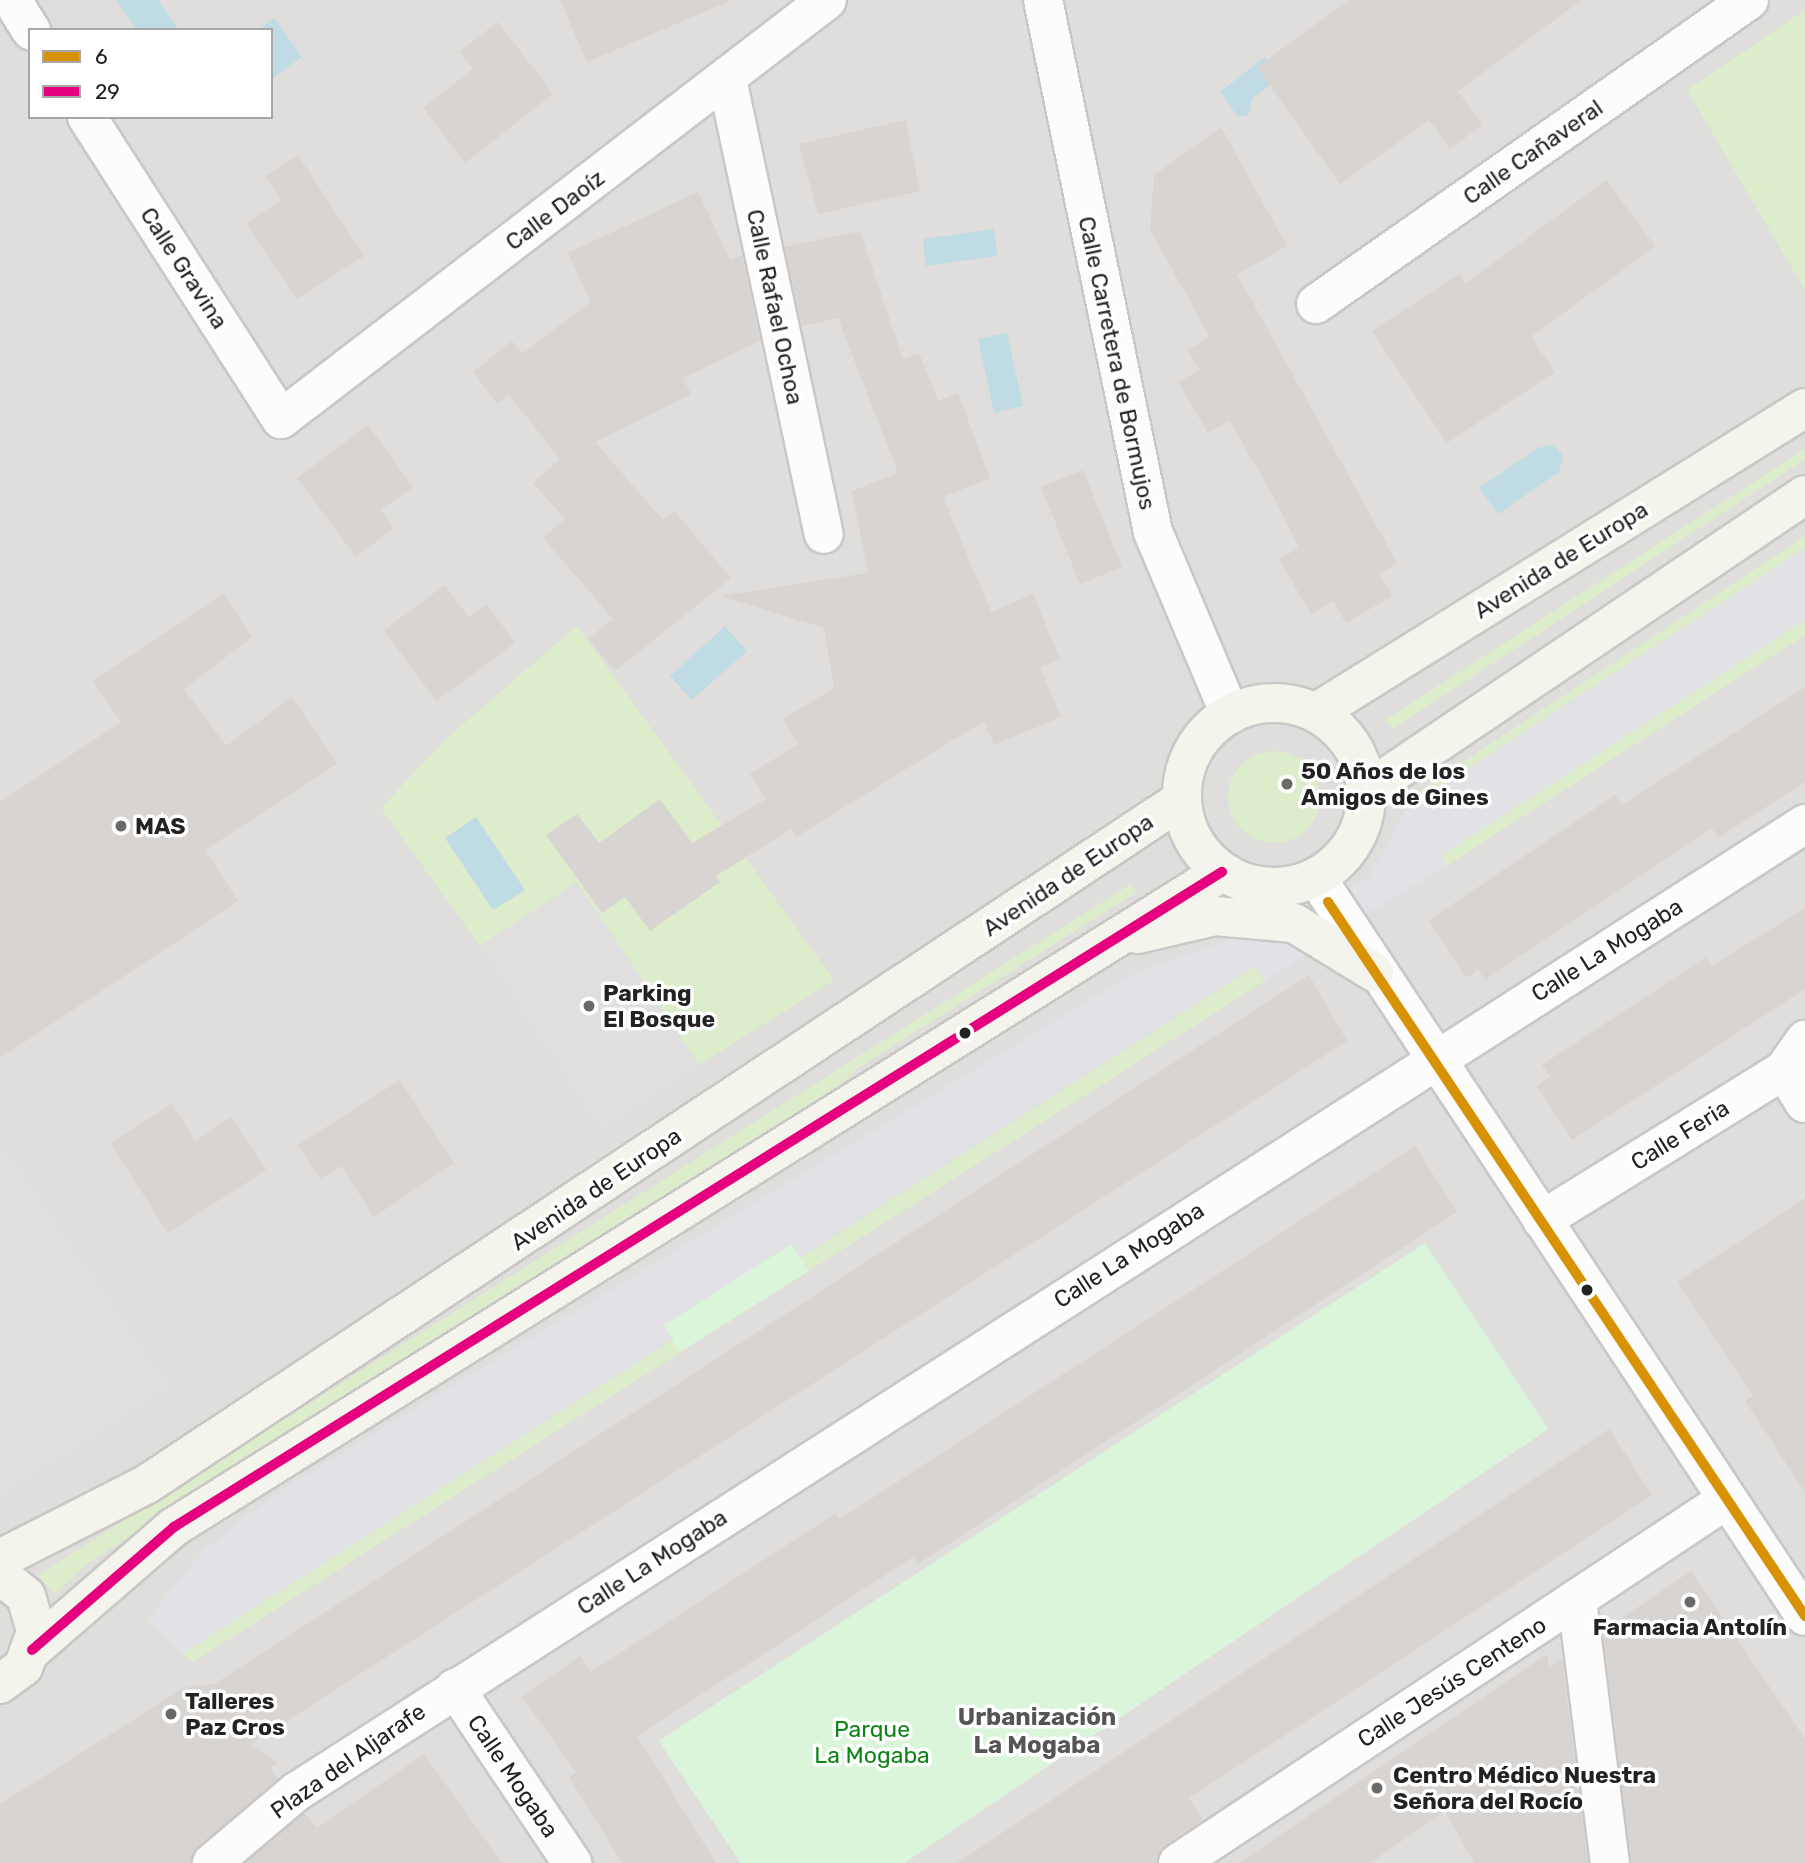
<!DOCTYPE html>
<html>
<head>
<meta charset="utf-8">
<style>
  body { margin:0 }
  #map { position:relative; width:1805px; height:1863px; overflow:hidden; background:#f0eeeb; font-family:Rubik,sans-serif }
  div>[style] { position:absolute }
  .residential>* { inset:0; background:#dfdedc }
  .grass>* { inset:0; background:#ddeccb }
  .round { border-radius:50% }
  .park>* { inset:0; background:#daf5da }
  .parking>* { inset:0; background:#e0dfde }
  .plaza>* { inset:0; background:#e2e1e5 }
  .water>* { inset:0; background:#bfdbe3 }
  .building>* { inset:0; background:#d7d4d2 }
  .roads { filter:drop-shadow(2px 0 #c9c8c7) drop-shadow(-2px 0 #c9c8c7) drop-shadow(0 2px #c9c8c7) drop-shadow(0 -2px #c9c8c7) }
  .street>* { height:38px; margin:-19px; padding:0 19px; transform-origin:19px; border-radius:19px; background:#fdfcfc }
  .secondary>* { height:38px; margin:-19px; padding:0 19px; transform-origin:19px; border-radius:19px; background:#f4f4ed }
  .secondary>.ring { margin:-19px; padding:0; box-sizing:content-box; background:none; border:38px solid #f4f4ed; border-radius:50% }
  .bus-1>* { height:10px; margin:-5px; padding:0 5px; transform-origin:5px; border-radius:5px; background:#d79205 }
  .bus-2>* { height:10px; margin:-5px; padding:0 5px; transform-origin:5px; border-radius:5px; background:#e5007d }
  .dots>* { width:19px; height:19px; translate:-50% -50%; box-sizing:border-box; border:4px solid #fff; border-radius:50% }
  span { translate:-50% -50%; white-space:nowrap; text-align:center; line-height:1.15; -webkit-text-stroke:7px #fff; paint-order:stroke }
  .street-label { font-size:23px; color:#222 }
  .poi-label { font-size:23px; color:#222; font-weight:700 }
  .left { translate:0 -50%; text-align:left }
  .park-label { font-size:23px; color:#0c8416 }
  .neighbourhood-label { font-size:24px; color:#555; font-weight:700 }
  .legend { position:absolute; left:28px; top:28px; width:245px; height:91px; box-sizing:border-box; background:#fff; border:2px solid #a7a7a7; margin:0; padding:9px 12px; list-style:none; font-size:21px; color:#222 }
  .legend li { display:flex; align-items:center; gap:14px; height:35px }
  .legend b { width:35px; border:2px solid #a7a7a7 }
</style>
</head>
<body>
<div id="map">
  <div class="residential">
    <i style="clip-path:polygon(evenodd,0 0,1805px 0,1805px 1863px,904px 1863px,1548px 1429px,1425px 1244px,659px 1741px,741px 1863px,0 1863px,0 0,30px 30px,271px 30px,271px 117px,30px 117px,30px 30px)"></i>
  </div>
  <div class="grass">
    <i style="clip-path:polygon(1805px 10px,1805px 290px,1687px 90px)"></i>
    <i style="clip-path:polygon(1805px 449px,1805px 459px,1393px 729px,1385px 720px)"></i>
    <i style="clip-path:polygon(1805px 536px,1805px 548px,1418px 801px,1412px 796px)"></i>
    <i style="clip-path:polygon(1805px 620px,1805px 635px,1446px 866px,1442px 855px)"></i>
    <i style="clip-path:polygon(577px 626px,834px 980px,699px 1065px,577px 883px,480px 946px,381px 808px,446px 739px)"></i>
    <i class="round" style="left:1228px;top:751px;width:92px;height:92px"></i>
    <i style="clip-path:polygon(1131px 884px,1137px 892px,858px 1068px,811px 1112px,449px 1330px,90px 1562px,54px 1594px,38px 1575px)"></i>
    <i style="clip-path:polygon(1256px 966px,1265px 981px,193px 1662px,182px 1654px)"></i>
  </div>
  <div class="park">
    <i style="clip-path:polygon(1425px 1243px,1548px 1429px,904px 1863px,741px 1863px,659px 1741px)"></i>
    <i style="clip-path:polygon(791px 1244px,809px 1271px,680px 1352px,663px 1325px)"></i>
  </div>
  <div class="parking">
    <i style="clip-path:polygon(577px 882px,699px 1065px,602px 1130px,480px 946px)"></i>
    <i style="clip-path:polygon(0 1142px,169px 1386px,0 1497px)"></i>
  </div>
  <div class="plaza">
    <i style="clip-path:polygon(1805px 548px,1805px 620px,1442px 855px,1446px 866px,1345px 927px,1328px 902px,1370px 877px,1412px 796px,1419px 801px)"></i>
    <i style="clip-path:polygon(1241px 935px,1325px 942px,1265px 981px,1255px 966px,800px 1257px,791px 1244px,664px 1325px,673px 1339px,182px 1654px,148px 1619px,204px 1550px,279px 1491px,1131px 975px)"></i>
  </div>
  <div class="water">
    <i style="clip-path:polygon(116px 0,158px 0,179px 30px,137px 30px)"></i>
    <i style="clip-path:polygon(274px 18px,302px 57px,271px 80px,271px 30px,258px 30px)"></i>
    <i style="clip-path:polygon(1265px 57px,1280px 77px,1252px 99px,1248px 115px,1238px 117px,1220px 92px)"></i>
    <i style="clip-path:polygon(994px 229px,997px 256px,926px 266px,923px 239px)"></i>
    <i style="clip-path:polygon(1007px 333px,1023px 406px,994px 413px,978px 339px)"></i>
    <i style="clip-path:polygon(1553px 445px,1563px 455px,1559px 472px,1498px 514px,1479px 488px,1538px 448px)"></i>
    <i style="clip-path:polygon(725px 626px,747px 651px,692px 700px,670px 676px)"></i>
    <i style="clip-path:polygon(476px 817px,525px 890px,493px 910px,445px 838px)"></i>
  </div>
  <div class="building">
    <i style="clip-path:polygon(560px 0,732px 0,587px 62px)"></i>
    <i style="clip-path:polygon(1349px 0,1582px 0,1458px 91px,1482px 125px,1450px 149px,1429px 120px,1340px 184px,1257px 67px)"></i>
    <i style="clip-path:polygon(498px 22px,553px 94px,465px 163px,423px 108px,473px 69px,459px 52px)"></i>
    <i style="clip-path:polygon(905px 120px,920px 191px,818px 214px,799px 144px)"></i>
    <i style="clip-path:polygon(1221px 127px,1287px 246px,1237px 274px,1397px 563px,1380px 574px,1392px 596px,1346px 623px,1333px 601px,1311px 614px,1279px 559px,1299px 548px,1274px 498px,1230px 421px,1208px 433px,1178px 382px,1200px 370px,1188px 350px,1210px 337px,1150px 230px,1154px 175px)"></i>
    <i style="clip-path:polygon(298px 155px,364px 256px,297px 299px,246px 223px,281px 200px,266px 176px)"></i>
    <i style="clip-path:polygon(1606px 180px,1655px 246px,1531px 337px,1555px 372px,1447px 443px,1372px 331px,1459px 274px,1465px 284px)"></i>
    <i style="clip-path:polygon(698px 192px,730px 259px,742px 256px,760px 341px,683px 378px,691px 394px,595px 442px,663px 520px,675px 512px,731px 578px,615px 671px,588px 639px,613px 619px,543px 538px,565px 519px,533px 483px,560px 459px,509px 395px,497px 404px,473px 372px,512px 341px,522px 354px,591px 302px,568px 253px)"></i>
    <i style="clip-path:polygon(860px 231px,903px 359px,919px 353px,938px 401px,958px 393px,990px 478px,943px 497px,991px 612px,1033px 594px,1060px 659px,1040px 667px,1061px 717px,994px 745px,984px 721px,796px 837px,791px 829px,716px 876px,720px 882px,650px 931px,625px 897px,602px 913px,546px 835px,577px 814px,599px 843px,660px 799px,692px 843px,766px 799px,750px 774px,798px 744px,783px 719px,834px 688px,824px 628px,720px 596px,868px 573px,852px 491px,898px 473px,838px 318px,802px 326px,785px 247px)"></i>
    <i style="clip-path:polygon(368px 425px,413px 487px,381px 510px,394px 528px,356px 557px,297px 478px)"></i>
    <i style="clip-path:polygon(1083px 470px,1122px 567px,1080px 584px,1041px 487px)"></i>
    <i style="clip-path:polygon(445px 585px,469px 618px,487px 604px,515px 643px,436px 701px,384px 630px)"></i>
    <i style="clip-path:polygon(224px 594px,252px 637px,184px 689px,226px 746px,292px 697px,337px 764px,205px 850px,238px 901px,0 1058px,0 802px,121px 722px,93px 681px)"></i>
    <i style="clip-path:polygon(1805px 687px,1805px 782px,1718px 838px,1712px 828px,1485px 980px,1478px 969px,1466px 978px,1429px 920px,1615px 795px,1622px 805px)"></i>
    <i style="clip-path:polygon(1805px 908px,1805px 989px,1572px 1140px,1537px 1086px,1550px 1077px,1542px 1065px,1706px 957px,1712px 966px)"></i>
    <i style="clip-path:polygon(1309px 975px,1347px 1041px,251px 1744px,277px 1763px,270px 1768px,278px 1779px,198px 1846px,191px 1863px,0 1863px,0 1804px,184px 1688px,216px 1683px)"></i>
    <i style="clip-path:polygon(400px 1080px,454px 1163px,374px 1217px,341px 1166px,320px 1179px,298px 1145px)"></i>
    <i style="clip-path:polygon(172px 1104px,195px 1141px,231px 1117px,266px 1170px,168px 1233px,110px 1143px)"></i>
    <i style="clip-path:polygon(1415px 1146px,1457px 1212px,918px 1564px,913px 1557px,637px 1736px,716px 1863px,622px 1863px,569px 1777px,576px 1772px,522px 1697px,580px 1656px,591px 1672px,836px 1513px,840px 1519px)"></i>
    <i style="clip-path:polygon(1805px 1198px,1805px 1492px,1745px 1401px,1753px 1396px,1677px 1282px)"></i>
    <i style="clip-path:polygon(1609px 1429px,1652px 1495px,1189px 1798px,1203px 1820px,1165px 1845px,1156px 1863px,957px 1863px)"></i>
    <i style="clip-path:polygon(1691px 1571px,1805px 1739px,1805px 1863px,1631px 1863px,1603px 1631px)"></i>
    <i style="clip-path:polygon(1547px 1654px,1549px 1667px,1562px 1658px,1588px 1863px,1474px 1863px,1445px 1811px,1370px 1863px,1239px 1863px)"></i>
    <i style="clip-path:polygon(424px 1754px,502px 1863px,246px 1863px,305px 1813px,317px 1828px)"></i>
  </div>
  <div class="roads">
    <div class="street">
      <i style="left:12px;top:0;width:36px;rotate:58deg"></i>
      <i style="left:1043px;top:0;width:543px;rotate:78.32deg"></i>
      <i style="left:1153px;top:532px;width:198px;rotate:67.1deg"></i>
      <i style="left:727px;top:79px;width:465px;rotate:78deg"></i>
      <i style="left:87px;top:117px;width:359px;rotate:57.3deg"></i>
      <i style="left:281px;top:419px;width:688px;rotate:-37.5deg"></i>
      <i style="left:1316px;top:304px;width:529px;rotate:-35.07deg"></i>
      <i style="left:1316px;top:877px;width:886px;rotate:56.51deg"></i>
      <i style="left:1784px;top:1070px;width:39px;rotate:58deg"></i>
      <i style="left:1542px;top:1220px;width:285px;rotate:-31.8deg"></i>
      <i style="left:1784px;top:1070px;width:37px;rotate:-55deg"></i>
      <i style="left:1577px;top:1599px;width:266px;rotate:82.9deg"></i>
      <i style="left:455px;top:1688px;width:211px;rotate:56.2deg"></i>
      <i style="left:212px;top:1863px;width:110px;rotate:-40.2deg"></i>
      <i style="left:296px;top:1792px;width:1793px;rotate:-32.68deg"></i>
      <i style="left:1178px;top:1863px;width:657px;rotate:-33.52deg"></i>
    </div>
    <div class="secondary">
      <i class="ring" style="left:1182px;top:703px;width:146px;height:146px"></i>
      <i style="left:1317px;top:712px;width:575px;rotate:-31.92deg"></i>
      <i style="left:1366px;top:791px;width:529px;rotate:-33.99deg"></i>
      <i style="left:1138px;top:934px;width:79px;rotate:-13.2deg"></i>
      <i style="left:1215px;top:916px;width:79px;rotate:5.1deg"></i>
      <i style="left:1294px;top:923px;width:94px;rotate:31.5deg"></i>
      <i style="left:0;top:1559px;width:165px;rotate:-27deg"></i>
      <i style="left:147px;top:1484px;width:1240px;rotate:-33.48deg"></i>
      <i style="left:0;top:1575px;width:33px;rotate:39deg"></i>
      <i style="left:26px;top:1596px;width:37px;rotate:74deg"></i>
      <i style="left:36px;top:1632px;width:37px;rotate:110deg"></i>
      <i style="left:23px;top:1667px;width:29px;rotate:144deg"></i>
      <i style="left:32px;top:1650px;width:188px;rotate:-40.9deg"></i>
      <i style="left:174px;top:1527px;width:1236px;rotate:-32.01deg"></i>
    </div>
  </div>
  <div class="bus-1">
    <i style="left:1328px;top:902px;width:859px;rotate:56.25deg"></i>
  </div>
  <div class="bus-2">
    <i style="left:32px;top:1650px;width:188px;rotate:-40.9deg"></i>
    <i style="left:174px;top:1527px;width:1236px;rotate:-32.01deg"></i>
  </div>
  <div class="dots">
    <i style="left:1287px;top:784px;background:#6a6968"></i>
    <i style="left:121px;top:826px;background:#6a6968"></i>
    <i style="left:589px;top:1006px;background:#6a6968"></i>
    <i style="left:965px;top:1033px;background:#222"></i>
    <i style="left:1587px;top:1290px;background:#222"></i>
    <i style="left:1690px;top:1602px;background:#6a6968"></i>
    <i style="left:171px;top:1714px;background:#6a6968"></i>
    <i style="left:1377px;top:1788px;background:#6a6968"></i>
  </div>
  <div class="street-label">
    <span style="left:1533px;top:152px;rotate:-35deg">Calle Cañaveral</span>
    <span style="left:555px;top:210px;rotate:-37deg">Calle Daoíz</span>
    <span style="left:184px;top:268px;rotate:57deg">Calle Gravina</span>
    <span style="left:775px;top:307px;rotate:78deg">Calle Rafael Ochoa</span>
    <span style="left:1117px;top:363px;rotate:78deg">Calle Carretera de Bormujos</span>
    <span style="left:1561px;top:560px;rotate:-32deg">Avenida de Europa</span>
    <span style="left:1068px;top:875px;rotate:-34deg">Avenida de Europa</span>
    <span style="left:1607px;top:950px;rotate:-32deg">Calle La Mogaba</span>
    <span style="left:1680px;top:1135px;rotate:-32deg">Calle Feria</span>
    <span style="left:596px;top:1189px;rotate:-34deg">Avenida de Europa</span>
    <span style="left:1129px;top:1255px;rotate:-33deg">Calle La Mogaba</span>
    <span style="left:652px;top:1562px;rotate:-33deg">Calle La Mogaba</span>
    <span style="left:1452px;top:1682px;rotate:-33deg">Calle Jesús Centeno</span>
    <span style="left:348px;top:1761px;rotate:-35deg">Plaza del Aljarafe</span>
    <span style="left:513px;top:1776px;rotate:56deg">Calle Mogaba</span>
  </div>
  <div class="poi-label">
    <span class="left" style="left:1301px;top:784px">50 Años de los<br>Amigos de Gines</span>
    <span class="left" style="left:135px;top:826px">MAS</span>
    <span class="left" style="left:603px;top:1006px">Parking<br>El Bosque</span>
    <span style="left:1690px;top:1627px">Farmacia Antolín</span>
    <span class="left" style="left:185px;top:1714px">Talleres<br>Paz Cros</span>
    <span class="left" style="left:1393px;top:1788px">Centro Médico Nuestra<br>Señora del Rocío</span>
  </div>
  <div class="park-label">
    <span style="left:872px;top:1742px">Parque<br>La Mogaba</span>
  </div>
  <div class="neighbourhood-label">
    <span style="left:1037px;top:1732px">Urbanización<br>La Mogaba</span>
  </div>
  <ul class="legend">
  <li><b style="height:9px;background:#d79205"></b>6</li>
  <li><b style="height:9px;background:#e5007d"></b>29</li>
  </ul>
</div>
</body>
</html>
